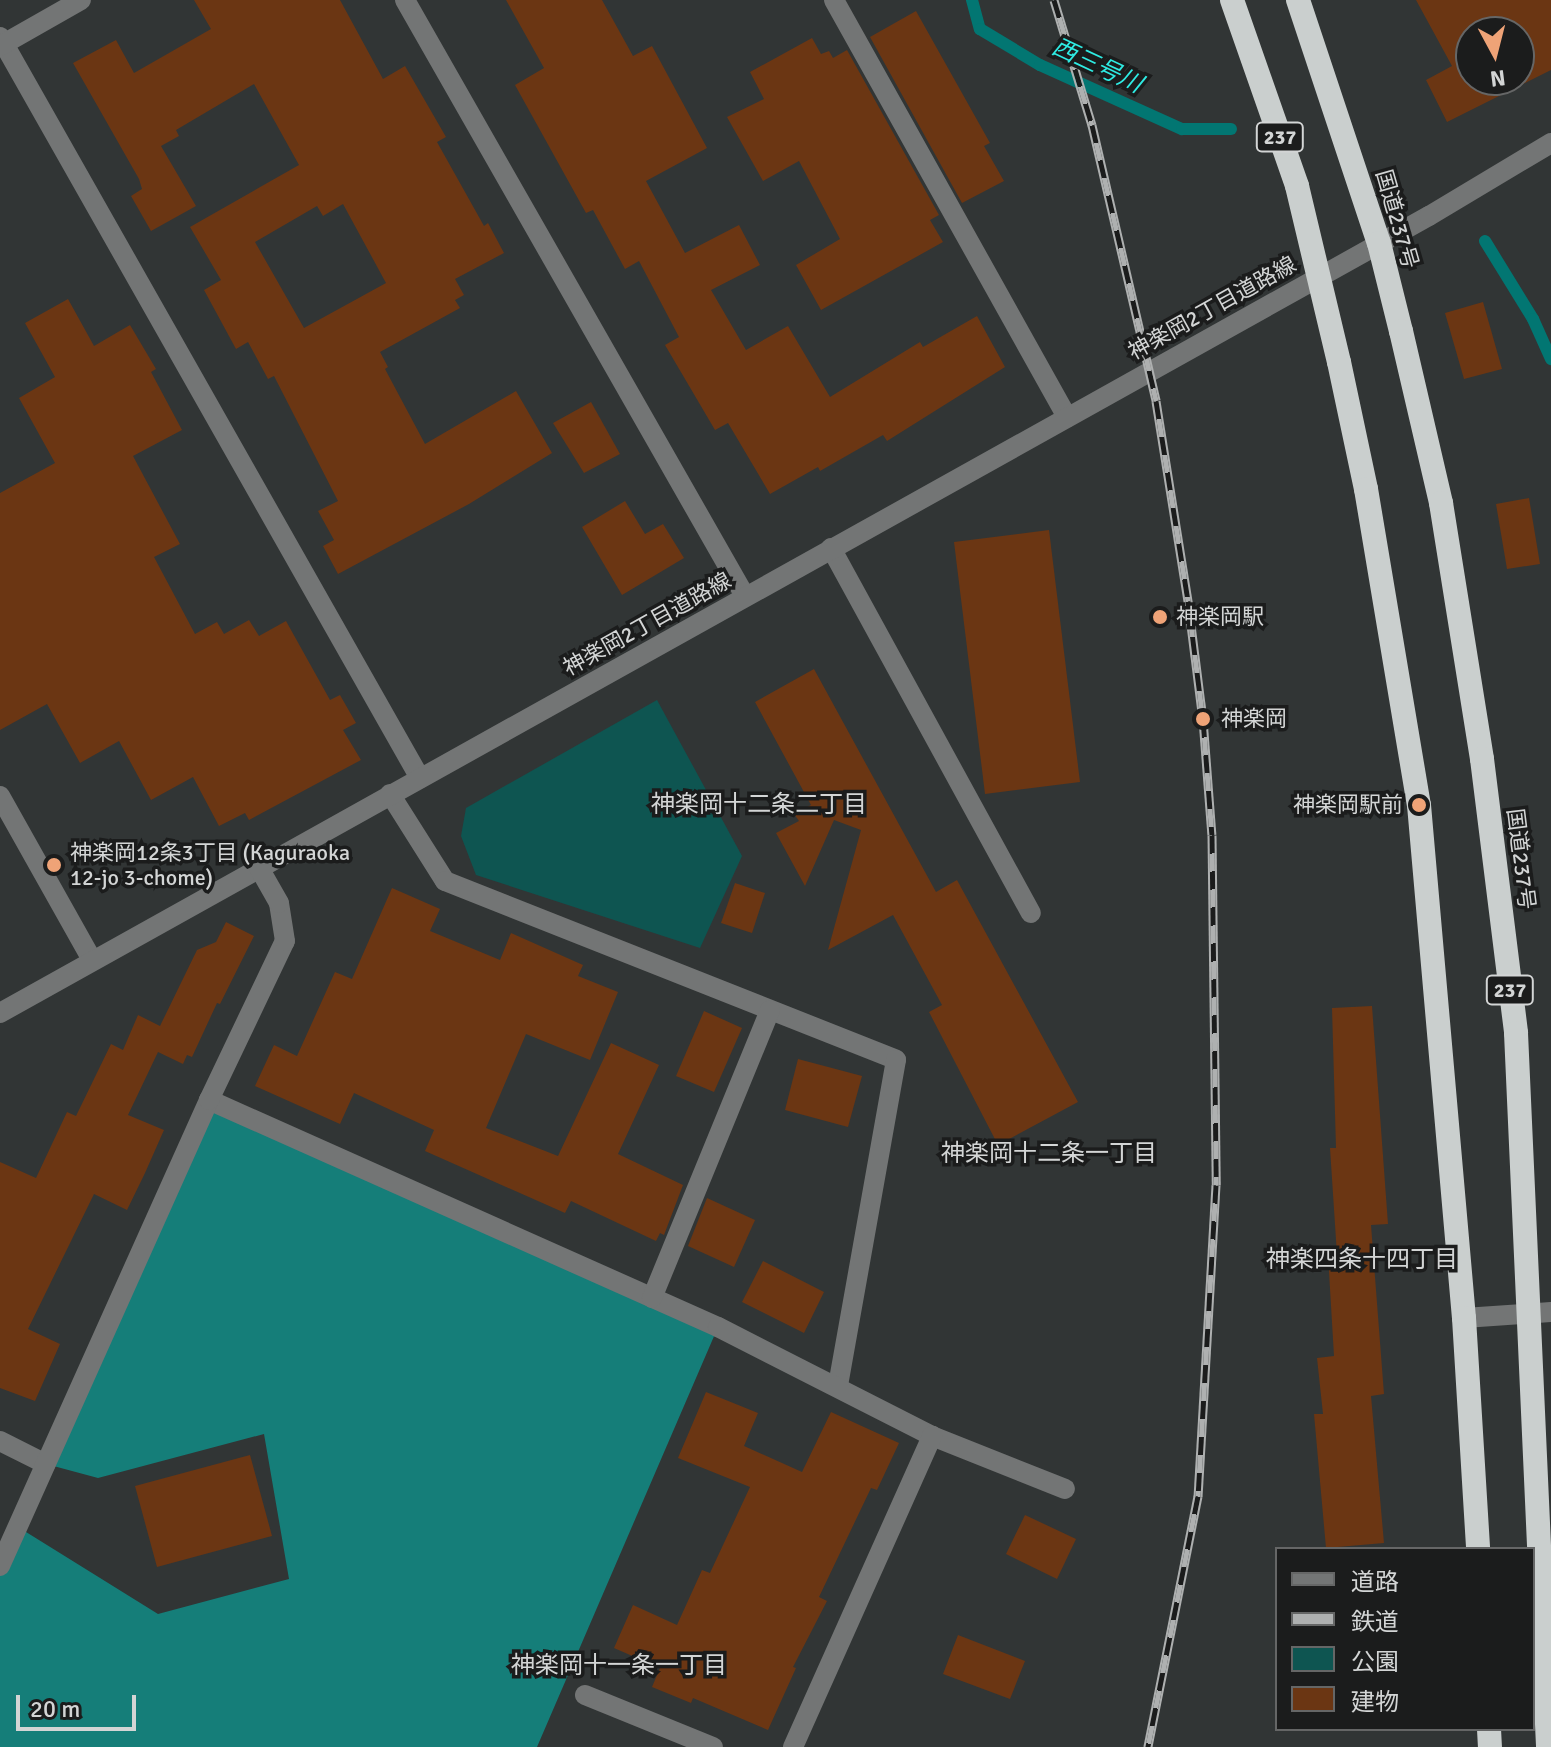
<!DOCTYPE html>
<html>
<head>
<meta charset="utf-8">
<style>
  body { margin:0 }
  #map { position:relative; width:1551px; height:1747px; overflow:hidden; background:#313535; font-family:Signika,"Noto Sans JP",sans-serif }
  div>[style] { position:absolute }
  .green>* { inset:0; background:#0e5551 }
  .forest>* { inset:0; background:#157e79 }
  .stream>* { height:12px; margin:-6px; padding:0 6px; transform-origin:6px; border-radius:6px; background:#027672 }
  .building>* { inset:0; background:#6b3613 }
  .minor>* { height:20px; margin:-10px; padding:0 10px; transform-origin:10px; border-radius:10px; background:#737575 }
  .highway>* { height:24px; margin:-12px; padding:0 12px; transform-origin:12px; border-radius:12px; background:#cacfce }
  .rail>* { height:9px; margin-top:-4.5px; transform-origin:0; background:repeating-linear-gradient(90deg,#1b1c1c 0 18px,#aeb0b0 0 36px); box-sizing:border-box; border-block:2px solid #aeb0b0 }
  .dots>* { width:22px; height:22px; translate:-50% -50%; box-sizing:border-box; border:4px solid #1b1c1c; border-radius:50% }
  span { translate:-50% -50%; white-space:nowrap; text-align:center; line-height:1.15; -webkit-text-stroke:7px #1b1c1c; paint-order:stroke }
  .shield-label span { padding:2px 6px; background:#1b1c1c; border:2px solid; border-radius:6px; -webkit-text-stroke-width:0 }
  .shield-label { font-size:20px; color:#d3d5d5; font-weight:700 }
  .street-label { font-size:22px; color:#d3d5d5 }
  .poi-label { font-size:22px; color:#d3d5d5 }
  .left { translate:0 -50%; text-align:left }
  .right { translate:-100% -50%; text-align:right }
  .water-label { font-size:24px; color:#2febe3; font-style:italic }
  .neighbourhood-label { font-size:24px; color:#d3d5d5 }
  .legend { position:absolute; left:1275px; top:1547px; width:260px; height:184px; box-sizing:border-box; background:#1b1c1c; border:2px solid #656666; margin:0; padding:10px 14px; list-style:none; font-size:24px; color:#d3d5d5 }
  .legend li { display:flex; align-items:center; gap:16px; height:40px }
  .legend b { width:40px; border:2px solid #656666 }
  .north { position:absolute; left:1455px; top:16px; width:80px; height:80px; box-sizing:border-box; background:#1b1c1c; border:2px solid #656666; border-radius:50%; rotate:173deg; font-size:22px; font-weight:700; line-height:32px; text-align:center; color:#d3d5d5 }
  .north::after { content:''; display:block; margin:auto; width:28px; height:36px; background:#efa377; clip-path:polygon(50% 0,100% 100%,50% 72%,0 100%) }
  .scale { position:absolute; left:16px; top:1695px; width:120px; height:36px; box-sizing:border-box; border:4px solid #d3d5d5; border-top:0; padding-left:10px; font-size:24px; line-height:28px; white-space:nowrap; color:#d3d5d5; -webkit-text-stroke:6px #1b1c1c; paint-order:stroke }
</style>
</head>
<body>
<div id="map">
  <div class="green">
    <i style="clip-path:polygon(657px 700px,742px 856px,700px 948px,476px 875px,461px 836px,466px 808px)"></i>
  </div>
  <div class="forest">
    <i style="clip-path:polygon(209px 1100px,718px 1327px,537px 1747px,0 1747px,0 1566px,18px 1527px,158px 1614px,289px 1579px,264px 1434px,98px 1478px,46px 1464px)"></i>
  </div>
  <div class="stream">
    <i style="left:972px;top:0;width:30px;rotate:75deg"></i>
    <i style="left:980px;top:29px;width:70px;rotate:31deg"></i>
    <i style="left:1040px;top:65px;width:156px;rotate:24.3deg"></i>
    <i style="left:1182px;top:129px;width:49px"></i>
    <i style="left:1485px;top:241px;width:92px;rotate:58.4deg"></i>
    <i style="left:1533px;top:319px;width:44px;rotate:65.8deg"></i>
  </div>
  <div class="building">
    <i style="clip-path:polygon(evenodd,194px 0,340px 0,383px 79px,405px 66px,446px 137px,437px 142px,484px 226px,488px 223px,504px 253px,455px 279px,464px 295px,455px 300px,460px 308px,380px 352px,388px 367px,385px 369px,425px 444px,516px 391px,552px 453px,469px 504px,338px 574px,323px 546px,334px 540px,318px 511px,338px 501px,274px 376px,268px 379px,248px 342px,236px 349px,204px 290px,221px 280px,190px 227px,299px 165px,254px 84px,176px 130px,179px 136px,161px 146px,196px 206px,151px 231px,131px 196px,142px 189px,139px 179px,73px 63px,116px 40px,134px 73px,211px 29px,194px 0,343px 204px,386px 283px,304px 328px,255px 242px,317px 206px,323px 216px,343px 204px)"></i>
    <i style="clip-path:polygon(506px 0,602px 0,633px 56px,652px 46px,707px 148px,646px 181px,685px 253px,739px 225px,760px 265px,711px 290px,746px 350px,788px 326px,830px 397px,920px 342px,923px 347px,977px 316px,1005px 367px,887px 441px,883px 435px,820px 471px,818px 467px,770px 494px,728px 423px,715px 430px,665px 345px,679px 337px,639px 261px,625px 269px,593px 210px,586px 213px,515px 85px,544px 68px)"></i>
    <i style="clip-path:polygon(evenodd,1416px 0,1551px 0,1551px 70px,1447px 122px,1426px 80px,1452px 66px,1416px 0,1471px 32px,1519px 32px,1519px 80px,1471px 80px,1471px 32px)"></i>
    <i style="clip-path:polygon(916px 11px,990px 143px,984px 146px,1004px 181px,962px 203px,870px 37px)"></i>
    <i style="clip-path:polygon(812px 38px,821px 54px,829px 51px,833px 58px,847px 50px,939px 215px,930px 220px,943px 242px,821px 310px,796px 265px,840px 239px,799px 161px,763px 181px,727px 117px,764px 99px,750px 72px)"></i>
    <i style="clip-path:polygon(68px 299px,94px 346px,130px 325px,156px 369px,151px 372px,182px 430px,133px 456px,180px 544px,154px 557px,195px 634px,217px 622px,224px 634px,249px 620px,259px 636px,286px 621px,330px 700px,340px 695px,356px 723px,343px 730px,361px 760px,249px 820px,245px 813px,219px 826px,193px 777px,151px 800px,119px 741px,80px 763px,47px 704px,0 730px,0 493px,55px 463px,19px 398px,55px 377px,25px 323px)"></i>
    <i style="clip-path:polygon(1483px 302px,1502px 369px,1464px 379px,1445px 313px)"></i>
    <i style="clip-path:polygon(591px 402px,620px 454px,584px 473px,553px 423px)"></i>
    <i style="clip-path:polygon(1529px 498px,1540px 564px,1507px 569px,1496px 504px)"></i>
    <i style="clip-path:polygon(625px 501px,645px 534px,663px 524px,684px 558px,622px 595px,582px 527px)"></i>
    <i style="clip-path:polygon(1049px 530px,1080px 782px,985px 794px,954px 542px)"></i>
    <i style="clip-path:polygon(814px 669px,936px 892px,957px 880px,1078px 1102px,998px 1145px,929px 1012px,942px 1005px,893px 915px,828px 950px,861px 830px,834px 820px,805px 886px,776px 833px,799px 821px,794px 814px,811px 805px,755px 702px)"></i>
    <i style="clip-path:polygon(735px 883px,765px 893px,752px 933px,721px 923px)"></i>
    <i style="clip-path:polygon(392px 888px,440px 909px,430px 931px,500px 960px,511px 933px,583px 965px,578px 976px,618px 992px,590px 1060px,526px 1034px,486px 1128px,558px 1156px,611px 1043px,659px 1065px,618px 1154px,683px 1185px,664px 1235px,660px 1233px,656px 1241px,571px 1201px,565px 1213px,425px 1151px,434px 1130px,354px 1093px,340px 1124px,255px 1086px,274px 1045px,297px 1056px,335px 972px,352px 979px)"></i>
    <i style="clip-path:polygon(226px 922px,254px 936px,220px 1004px,217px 1003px,192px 1057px,187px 1055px,183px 1064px,158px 1052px,128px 1115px,164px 1130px,145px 1173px,127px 1210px,94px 1194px,28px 1329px,60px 1344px,35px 1401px,0 1388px,0 1162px,36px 1178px,67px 1112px,76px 1116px,111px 1044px,123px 1050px,138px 1015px,160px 1026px,197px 950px,216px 942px)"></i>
    <i style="clip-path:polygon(1372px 1006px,1388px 1224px,1371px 1225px,1384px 1394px,1371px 1396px,1384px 1543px,1326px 1548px,1314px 1414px,1323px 1414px,1317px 1358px,1334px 1356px,1328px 1255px,1337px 1255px,1330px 1148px,1336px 1148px,1332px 1008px)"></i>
    <i style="clip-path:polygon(704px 1011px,742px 1028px,714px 1092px,676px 1076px)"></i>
    <i style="clip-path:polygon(798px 1059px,862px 1076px,848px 1127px,785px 1110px)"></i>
    <i style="clip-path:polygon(707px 1198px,755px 1220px,734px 1267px,688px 1246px)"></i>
    <i style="clip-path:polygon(763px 1261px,824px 1292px,804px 1333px,742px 1302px)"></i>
    <i style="clip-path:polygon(706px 1392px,758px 1413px,744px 1446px,802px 1472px,831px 1412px,899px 1443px,877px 1490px,871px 1488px,819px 1597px,827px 1601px,793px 1667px,796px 1668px,768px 1730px,693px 1698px,691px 1703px,652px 1687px,660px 1668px,614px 1648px,633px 1605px,677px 1625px,702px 1570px,710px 1573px,750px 1487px,678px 1458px)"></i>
    <i style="clip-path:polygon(250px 1455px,272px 1536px,157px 1567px,135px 1486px)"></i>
    <i style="clip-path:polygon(1025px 1515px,1076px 1539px,1057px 1579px,1006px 1554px)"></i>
    <i style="clip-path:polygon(958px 1635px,1025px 1661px,1010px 1699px,943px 1674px)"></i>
  </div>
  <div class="minor">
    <i style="left:405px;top:0;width:686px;rotate:60.3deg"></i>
    <i style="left:834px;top:0;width:478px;rotate:60.8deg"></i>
    <i style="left:0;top:37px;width:852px;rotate:60.46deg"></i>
    <i style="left:0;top:46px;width:93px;rotate:-29.6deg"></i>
    <i style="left:831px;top:548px;width:416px;rotate:61.3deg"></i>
    <i style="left:390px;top:794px;width:103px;rotate:57.7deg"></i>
    <i style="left:445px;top:881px;width:485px;rotate:21.6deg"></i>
    <i style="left:896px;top:1060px;width:332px;rotate:100.1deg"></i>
    <i style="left:0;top:796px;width:188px;rotate:60.7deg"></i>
    <i style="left:0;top:1013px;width:1636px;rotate:-29.15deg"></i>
    <i style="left:1429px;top:216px;width:142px;rotate:-30.9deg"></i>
    <i style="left:209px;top:1100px;width:557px;rotate:24.04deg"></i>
    <i style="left:718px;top:1327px;width:240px;rotate:27deg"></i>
    <i style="left:932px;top:1436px;width:143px;rotate:21.7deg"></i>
    <i style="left:652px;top:1298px;width:311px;rotate:-67.7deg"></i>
    <i style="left:1464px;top:1318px;width:87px;rotate:-3.9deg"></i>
    <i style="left:0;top:1441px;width:51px;rotate:26.6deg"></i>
    <i style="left:0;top:1566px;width:511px;rotate:-65.84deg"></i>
    <i style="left:209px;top:1100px;width:176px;rotate:-64.5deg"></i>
    <i style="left:285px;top:941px;width:38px;rotate:-99deg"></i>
    <i style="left:279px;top:903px;width:40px;rotate:-119.7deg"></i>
    <i style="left:585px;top:1695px;width:138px;rotate:22.1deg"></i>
    <i style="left:793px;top:1747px;width:341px;rotate:-65.9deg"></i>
  </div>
  <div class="highway">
    <i style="left:1232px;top:0;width:197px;rotate:70.7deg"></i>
    <i style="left:1297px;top:186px;width:181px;rotate:76.6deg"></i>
    <i style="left:1339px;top:362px;width:130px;rotate:78deg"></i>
    <i style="left:1366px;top:489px;width:320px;rotate:80.5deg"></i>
    <i style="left:1419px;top:805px;width:515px;rotate:84.99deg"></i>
    <i style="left:1464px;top:1318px;width:231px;rotate:86.5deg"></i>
    <i style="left:1298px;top:0;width:256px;rotate:71.6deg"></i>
    <i style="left:1379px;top:243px;width:91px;rotate:76deg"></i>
    <i style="left:1401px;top:331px;width:177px;rotate:76.9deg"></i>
    <i style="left:1441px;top:503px;width:259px;rotate:80.9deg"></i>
    <i style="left:1482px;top:759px;width:276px;rotate:82.9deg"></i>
    <i style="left:1516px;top:1033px;width:715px;rotate:87.43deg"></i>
    <i style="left:1489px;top:1729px;width:18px;rotate:87deg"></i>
  </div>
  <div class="rail">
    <i style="left:1054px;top:0;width:131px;rotate:73.1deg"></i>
    <i style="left:1092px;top:125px;width:283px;rotate:76.9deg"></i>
    <i style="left:1156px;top:401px;width:203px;rotate:80.9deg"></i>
    <i style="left:1188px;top:601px;width:119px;rotate:82.8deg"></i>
    <i style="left:1203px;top:719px;width:116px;rotate:85.6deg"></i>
    <i style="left:1212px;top:835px;width:350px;rotate:89.3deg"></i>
    <i style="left:1216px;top:1185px;width:312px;rotate:93.3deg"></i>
    <i style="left:1198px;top:1496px;width:256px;rotate:101.3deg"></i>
  </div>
  <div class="dots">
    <i style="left:1160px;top:617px;background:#efa377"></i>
    <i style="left:1203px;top:719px;background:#efa377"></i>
    <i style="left:1419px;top:805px;background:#efa377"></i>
    <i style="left:54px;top:865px;background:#efa377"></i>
  </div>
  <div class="shield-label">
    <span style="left:1280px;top:137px">237</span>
    <span style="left:1510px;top:990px">237</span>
  </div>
  <div class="street-label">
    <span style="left:1397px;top:219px;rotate:74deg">国道237号</span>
    <span style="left:1212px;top:308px;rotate:-29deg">神楽岡2丁目道路線</span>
    <span style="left:647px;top:624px;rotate:-29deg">神楽岡2丁目道路線</span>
    <span style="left:1521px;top:859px;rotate:83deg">国道237号</span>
  </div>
  <div class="poi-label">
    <span class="left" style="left:1176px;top:617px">神楽岡駅</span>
    <span class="left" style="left:1221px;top:719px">神楽岡</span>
    <span class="right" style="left:1403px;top:805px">神楽岡駅前</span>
    <span class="left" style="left:70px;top:865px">神楽岡12条3丁目 (Kaguraoka<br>12-jo 3-chome)</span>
  </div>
  <div class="water-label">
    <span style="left:1097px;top:66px;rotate:25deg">西三号川</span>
  </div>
  <div class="neighbourhood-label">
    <span style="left:759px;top:805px">神楽岡十二条二丁目</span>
    <span style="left:1049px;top:1154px">神楽岡十二条一丁目</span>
    <span style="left:1362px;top:1260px">神楽四条十四丁目</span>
    <span style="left:619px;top:1666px">神楽岡十一条一丁目</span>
  </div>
  <ul class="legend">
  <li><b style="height:10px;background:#737575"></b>道路</li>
  <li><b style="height:10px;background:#aeb0b0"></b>鉄道</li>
  <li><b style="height:22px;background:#0e5551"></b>公園</li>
  <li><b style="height:22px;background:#6b3613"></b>建物</li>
  </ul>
  <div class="north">N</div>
  <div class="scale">20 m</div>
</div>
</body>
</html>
